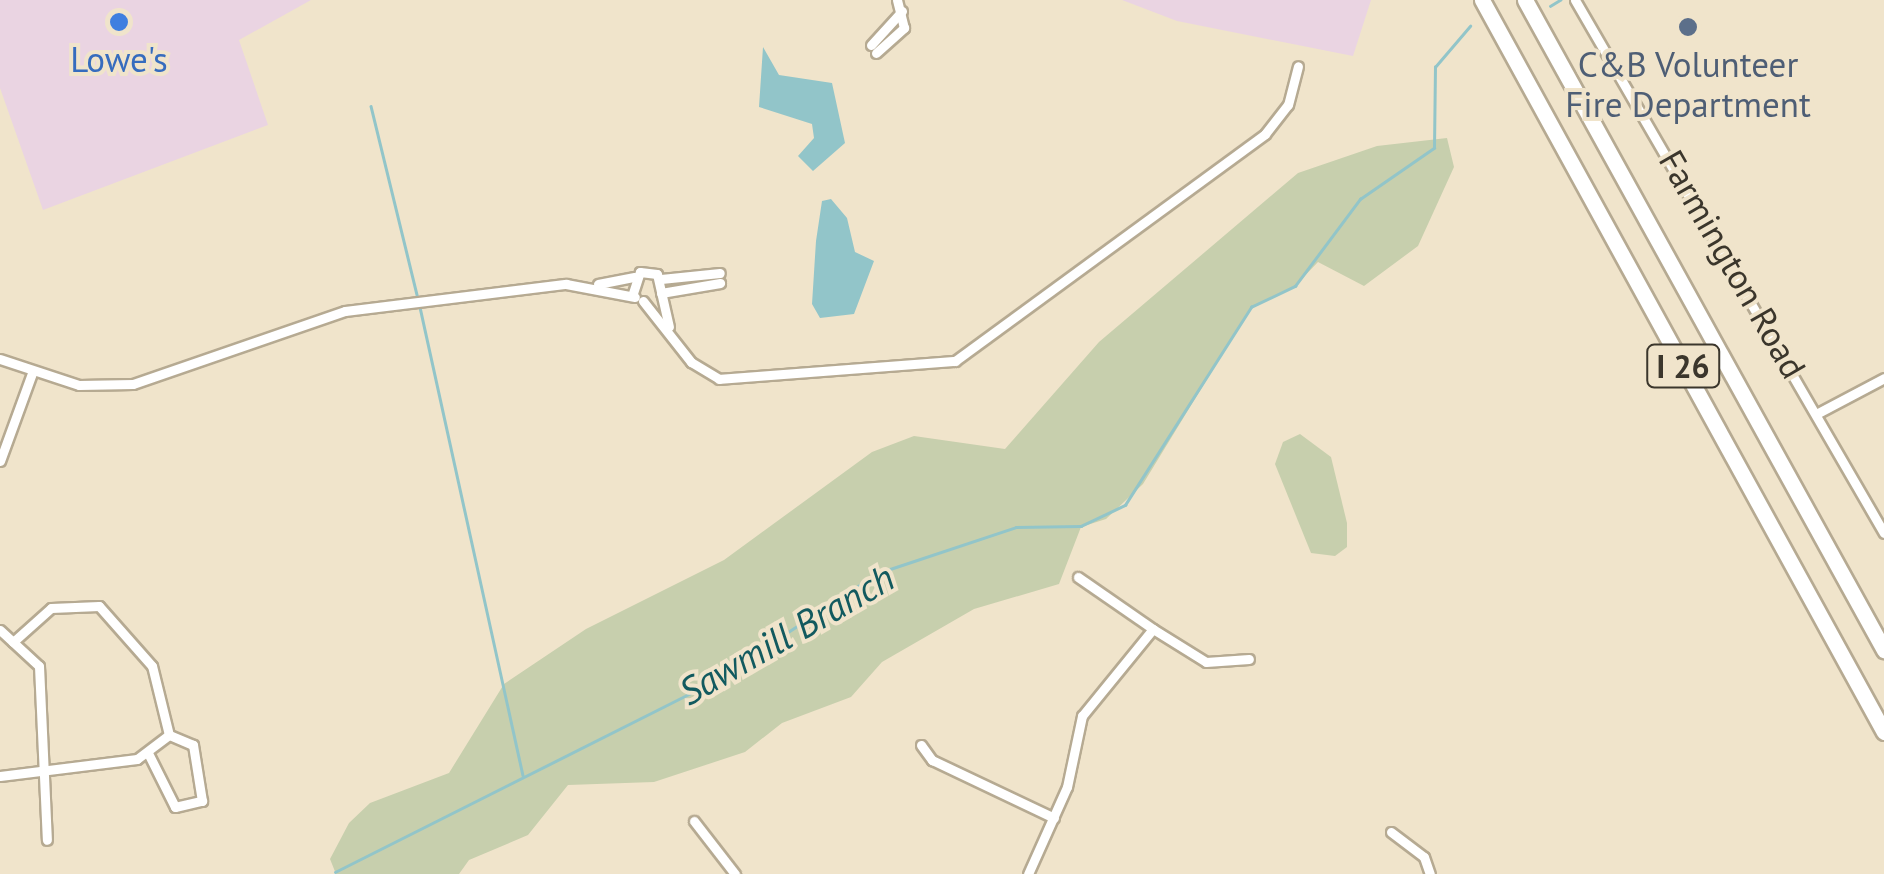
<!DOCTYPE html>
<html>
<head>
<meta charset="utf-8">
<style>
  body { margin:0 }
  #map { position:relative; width:1884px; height:874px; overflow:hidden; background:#f0e4cb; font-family:"PT Sans",sans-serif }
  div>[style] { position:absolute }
  .commercial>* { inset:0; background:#ead4e2 }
  .green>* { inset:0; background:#c7cfad }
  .water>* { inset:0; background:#92c5c9 }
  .stream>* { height:2.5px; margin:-1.25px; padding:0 1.25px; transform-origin:1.25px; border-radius:1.25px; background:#92c5c9 }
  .roads { filter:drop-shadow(2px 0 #b6aa92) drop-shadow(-2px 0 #b6aa92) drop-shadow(0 2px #b6aa92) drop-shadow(0 -2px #b6aa92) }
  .street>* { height:9px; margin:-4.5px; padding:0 4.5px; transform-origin:4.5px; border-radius:4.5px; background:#fff }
  .highway>* { height:15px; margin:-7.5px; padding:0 7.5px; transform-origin:7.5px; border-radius:7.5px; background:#fff }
  .dots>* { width:28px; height:28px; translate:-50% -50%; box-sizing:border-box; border:5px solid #f0e4cb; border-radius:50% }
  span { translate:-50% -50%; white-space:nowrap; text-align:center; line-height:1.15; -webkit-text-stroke:8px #f0e4cb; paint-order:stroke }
  .shield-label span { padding:2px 8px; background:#f0e4cb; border:2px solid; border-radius:8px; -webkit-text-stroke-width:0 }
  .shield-label { font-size:32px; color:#3b362c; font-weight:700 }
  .shop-label { font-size:35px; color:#366cbe }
  .service-label { font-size:35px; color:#4e5e75 }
  .street-label { font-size:35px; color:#3b362c }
  .water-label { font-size:38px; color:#125a5f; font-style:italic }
</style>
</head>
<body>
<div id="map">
  <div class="commercial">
    <i style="clip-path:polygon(0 0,311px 0,239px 40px,268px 125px,43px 210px,0 88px)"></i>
    <i style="clip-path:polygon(1122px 0,1371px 0,1353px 56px,1177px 21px)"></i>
  </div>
  <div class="green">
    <i style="clip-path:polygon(1447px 138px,1454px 167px,1418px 246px,1364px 286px,1318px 262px,1295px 286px,1251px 307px,1143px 484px,1106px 519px,1081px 527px,1059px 584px,974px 609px,882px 662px,851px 697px,782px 723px,745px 752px,654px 782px,568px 785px,528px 835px,469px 860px,459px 874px,336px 874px,330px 859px,349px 823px,370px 803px,449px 773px,504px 684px,586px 629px,724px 560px,872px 452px,914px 436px,1005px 449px,1099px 342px,1298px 173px,1377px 146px)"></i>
    <i style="clip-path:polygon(1300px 434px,1331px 457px,1347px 523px,1347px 547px,1335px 556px,1311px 553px,1275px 464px,1283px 442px)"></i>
  </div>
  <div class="water">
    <i style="clip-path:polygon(763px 47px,779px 75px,832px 83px,845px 143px,813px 171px,798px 156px,814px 138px,812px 124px,759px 107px)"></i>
    <i style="clip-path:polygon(831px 199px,847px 218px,855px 252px,874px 261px,854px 314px,820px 318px,812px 304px,816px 241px,822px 201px)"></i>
  </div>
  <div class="stream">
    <i style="left:1550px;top:6px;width:12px;rotate:-31deg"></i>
    <i style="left:371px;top:106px;width:199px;rotate:76.3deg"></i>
    <i style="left:420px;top:307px;width:479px;rotate:77.6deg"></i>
    <i style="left:335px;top:872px;width:420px;rotate:-26.7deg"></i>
    <i style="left:710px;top:683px;width:201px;rotate:-33.2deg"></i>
    <i style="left:878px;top:573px;width:145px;rotate:-18.4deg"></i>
    <i style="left:1016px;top:527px;width:65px;rotate:-0.9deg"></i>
    <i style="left:1081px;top:526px;width:49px;rotate:-25.5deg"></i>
    <i style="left:1125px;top:505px;width:235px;rotate:-57.5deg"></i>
    <i style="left:1251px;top:307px;width:49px;rotate:-25.5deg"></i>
    <i style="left:1295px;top:286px;width:109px;rotate:-53.2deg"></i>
    <i style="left:1360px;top:199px;width:90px;rotate:-34.6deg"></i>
    <i style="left:1434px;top:148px;width:81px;rotate:-89.3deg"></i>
    <i style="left:1435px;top:67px;width:54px;rotate:-49.5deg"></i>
  </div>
  <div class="roads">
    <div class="street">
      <i style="left:1575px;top:0;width:616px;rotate:59.9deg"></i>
      <i style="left:871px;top:45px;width:46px;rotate:-47.6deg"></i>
      <i style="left:876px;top:53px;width:38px;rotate:-42deg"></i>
      <i style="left:904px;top:28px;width:29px;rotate:-104deg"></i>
      <i style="left:661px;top:279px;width:59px;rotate:-5.8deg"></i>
      <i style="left:598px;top:284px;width:37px;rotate:-11deg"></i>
      <i style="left:633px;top:293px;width:22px;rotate:-72deg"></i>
      <i style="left:640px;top:272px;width:17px;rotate:7deg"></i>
      <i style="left:657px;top:274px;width:54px;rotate:77.2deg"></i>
      <i style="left:661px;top:293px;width:60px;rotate:-9.6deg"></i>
      <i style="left:643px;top:301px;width:78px;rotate:51.8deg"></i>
      <i style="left:691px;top:362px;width:33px;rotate:31deg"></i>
      <i style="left:719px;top:379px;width:237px;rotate:-4.4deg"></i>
      <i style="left:955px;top:361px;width:384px;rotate:-36.2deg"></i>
      <i style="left:1265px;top:134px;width:37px;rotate:-52deg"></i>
      <i style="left:1288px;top:105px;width:40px;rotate:-75.6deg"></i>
      <i style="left:0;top:359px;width:83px;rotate:18.2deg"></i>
      <i style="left:79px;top:385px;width:54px;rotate:-1.1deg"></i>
      <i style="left:133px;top:384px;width:224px;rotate:-19deg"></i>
      <i style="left:345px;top:311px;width:223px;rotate:-7deg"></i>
      <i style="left:566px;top:284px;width:70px;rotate:10.7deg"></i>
      <i style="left:1818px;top:413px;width:75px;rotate:-27.9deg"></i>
      <i style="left:0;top:461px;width:94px;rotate:-70deg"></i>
      <i style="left:1078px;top:577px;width:91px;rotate:34.7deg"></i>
      <i style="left:0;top:630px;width:53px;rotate:42.7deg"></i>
      <i style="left:39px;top:666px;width:174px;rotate:87.4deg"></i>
      <i style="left:921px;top:745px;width:19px;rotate:54deg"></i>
      <i style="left:932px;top:760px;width:135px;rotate:25.4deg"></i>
      <i style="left:149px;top:755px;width:58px;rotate:63.4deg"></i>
      <i style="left:175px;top:807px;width:28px;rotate:-13deg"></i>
      <i style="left:202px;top:801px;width:57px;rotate:-99.1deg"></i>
      <i style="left:193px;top:745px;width:26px;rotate:-157deg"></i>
      <i style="left:0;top:776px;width:138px;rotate:-7.1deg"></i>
      <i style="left:137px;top:759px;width:40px;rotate:-37deg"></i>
      <i style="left:169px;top:735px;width:71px;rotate:-103.8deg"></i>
      <i style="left:152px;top:666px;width:80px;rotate:-131.5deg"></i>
      <i style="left:99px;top:606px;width:48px;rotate:177.6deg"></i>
      <i style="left:51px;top:608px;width:51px;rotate:138.2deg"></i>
      <i style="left:694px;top:821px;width:67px;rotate:52.3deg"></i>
      <i style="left:1391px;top:832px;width:41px;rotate:37.1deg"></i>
      <i style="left:1424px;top:857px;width:18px;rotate:71deg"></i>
      <i style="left:1028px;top:874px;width:95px;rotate:-65.9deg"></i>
      <i style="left:1067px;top:787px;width:73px;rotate:-78.1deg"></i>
      <i style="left:1082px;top:716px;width:112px;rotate:-50.8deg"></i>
      <i style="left:1153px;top:629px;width:62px;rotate:31.9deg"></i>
      <i style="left:1206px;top:662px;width:43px;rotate:-4deg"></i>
    </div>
    <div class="highway">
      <i style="left:1482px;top:0;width:835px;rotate:61.23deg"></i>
      <i style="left:1525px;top:0;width:743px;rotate:61.09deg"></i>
    </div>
  </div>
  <div class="dots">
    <i style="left:119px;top:22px;background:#3f7fe0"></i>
    <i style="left:1688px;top:27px;background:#5c6f8a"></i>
  </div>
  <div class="shield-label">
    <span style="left:1683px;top:366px">I 26</span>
  </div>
  <div class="shop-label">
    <span style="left:119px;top:59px">Lowe's</span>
  </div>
  <div class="service-label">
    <span style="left:1688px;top:84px">C&amp;B Volunteer<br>Fire Department</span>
  </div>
  <div class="street-label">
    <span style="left:1733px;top:264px;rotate:60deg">Farmington Road</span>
  </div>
  <div class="water-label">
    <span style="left:786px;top:634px;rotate:-30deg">Sawmill Branch</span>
  </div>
</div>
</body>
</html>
